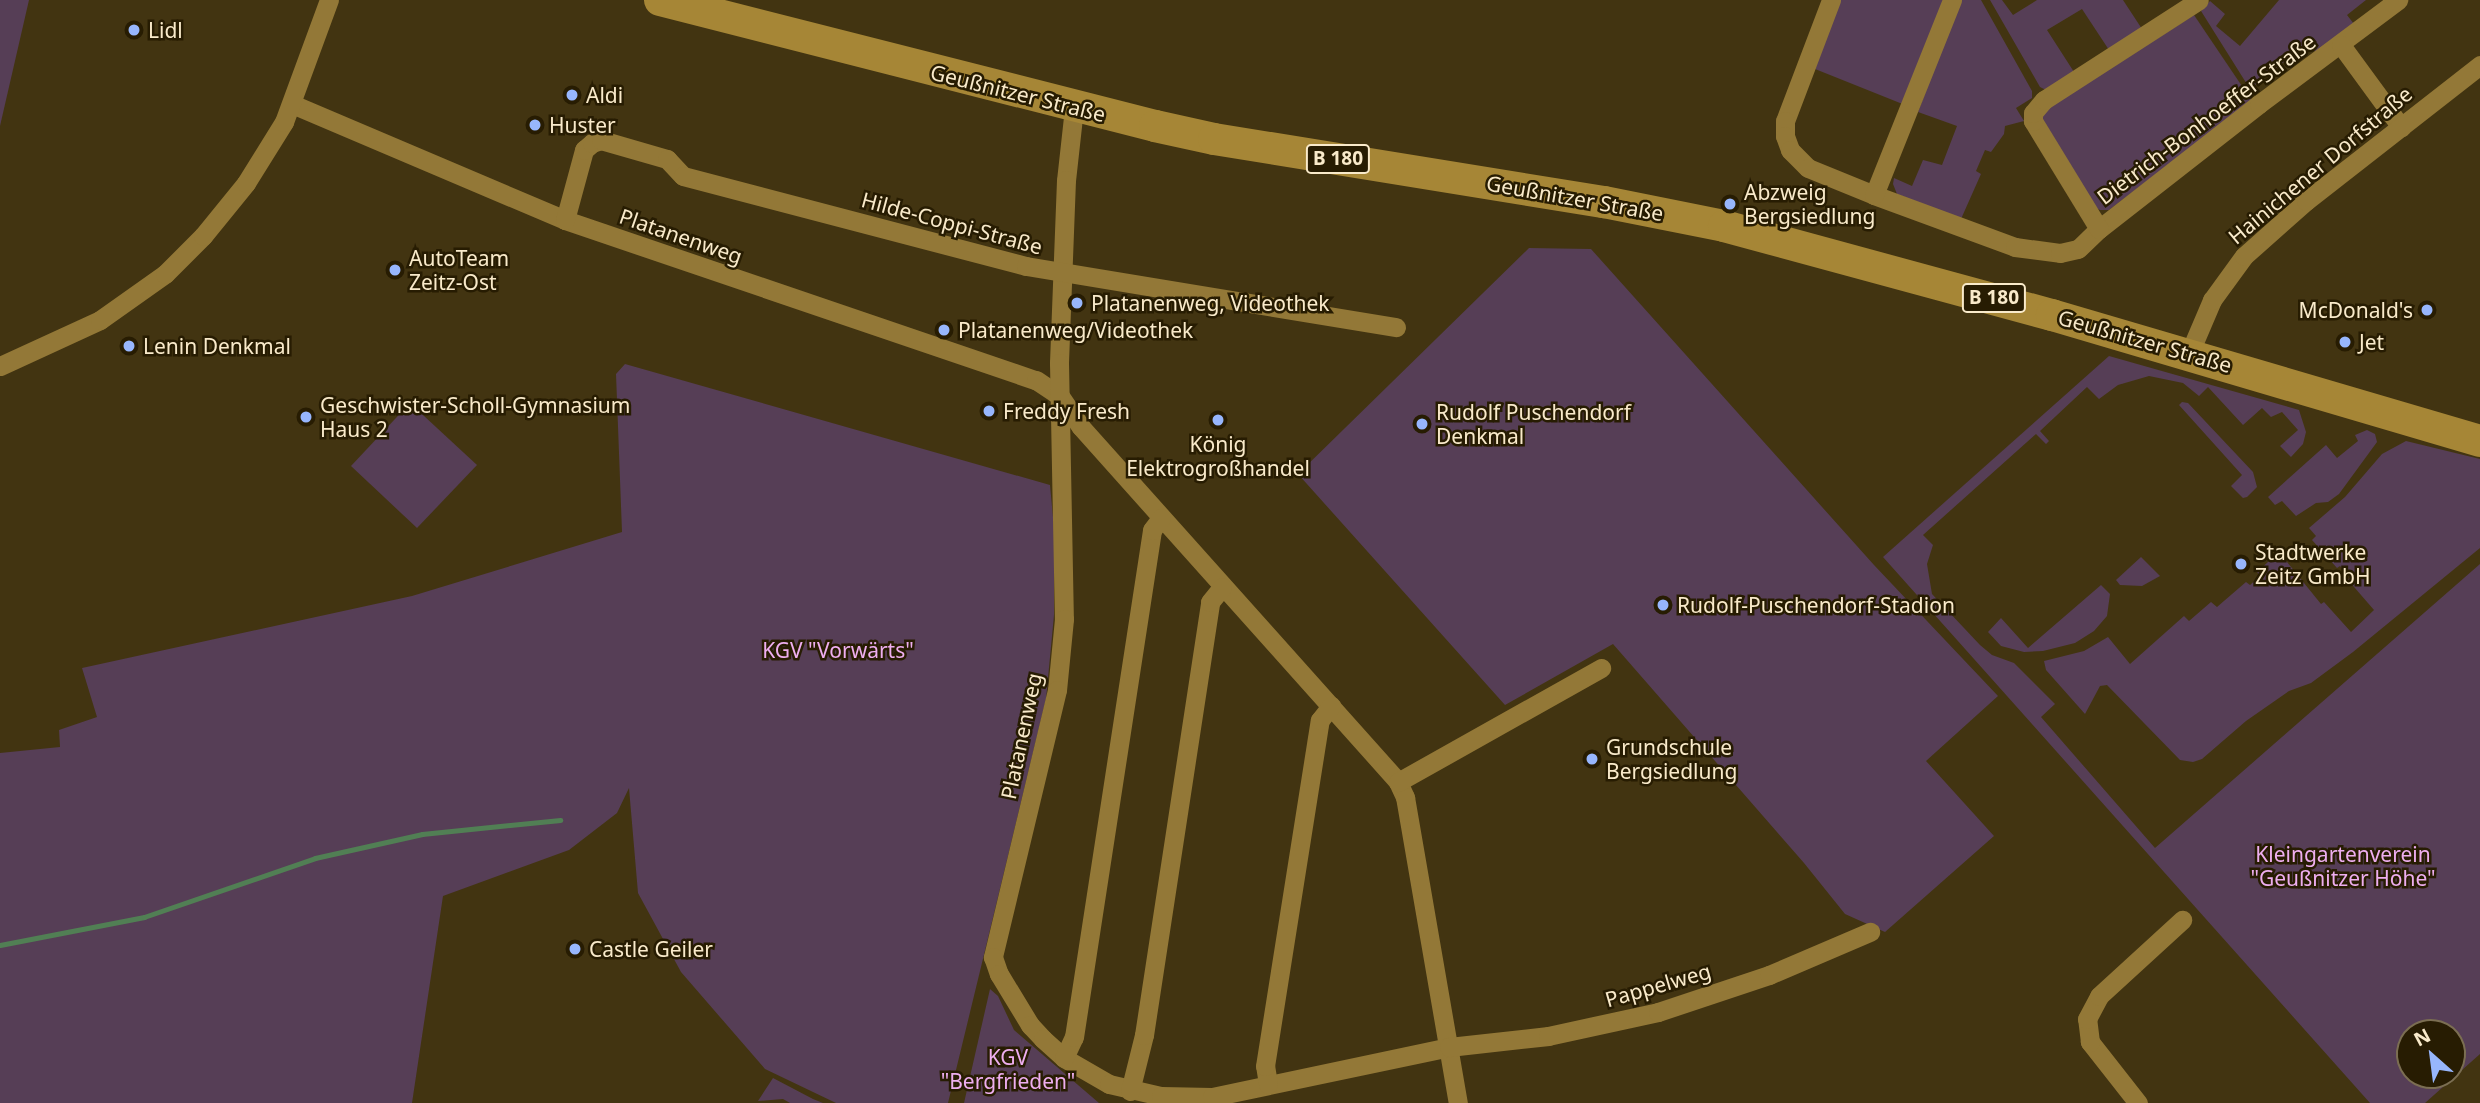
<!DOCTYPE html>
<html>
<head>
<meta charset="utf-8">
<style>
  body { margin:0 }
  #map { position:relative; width:2480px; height:1103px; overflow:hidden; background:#423411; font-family:"Noto Sans",sans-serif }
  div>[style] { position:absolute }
  .green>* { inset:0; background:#563e56 }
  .stream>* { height:5px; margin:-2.5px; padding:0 2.5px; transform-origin:2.5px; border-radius:2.5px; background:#517f54 }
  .street>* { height:19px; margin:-9.5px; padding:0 9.5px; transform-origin:9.5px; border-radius:9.5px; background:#937837 }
  .primary>* { height:32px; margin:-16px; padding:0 16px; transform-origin:16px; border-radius:16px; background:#a68636 }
  .dots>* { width:19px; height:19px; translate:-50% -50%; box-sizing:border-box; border:4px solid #271c02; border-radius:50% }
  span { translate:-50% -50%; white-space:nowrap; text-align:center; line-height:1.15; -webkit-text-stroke:5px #271c02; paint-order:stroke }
  .shield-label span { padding:2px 5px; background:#271c02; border:2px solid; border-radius:5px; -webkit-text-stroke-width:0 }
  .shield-label { font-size:19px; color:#f9eaca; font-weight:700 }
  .poi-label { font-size:21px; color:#f9eaca }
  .left { translate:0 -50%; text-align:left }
  .right { translate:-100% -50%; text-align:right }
  .street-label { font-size:21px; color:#f9eaca }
  .park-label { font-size:21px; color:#eeaeef }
  .north { position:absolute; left:2396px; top:1019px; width:70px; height:70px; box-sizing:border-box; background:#271c02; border:2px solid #7b6e52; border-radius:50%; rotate:332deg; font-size:19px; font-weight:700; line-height:28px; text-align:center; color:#f9eaca }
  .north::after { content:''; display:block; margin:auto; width:24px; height:32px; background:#97b6fd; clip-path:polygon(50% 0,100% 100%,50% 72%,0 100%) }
</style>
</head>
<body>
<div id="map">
  <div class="green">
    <i style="clip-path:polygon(0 0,29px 0,0 126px)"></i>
    <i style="clip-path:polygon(1840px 0,1944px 0,1905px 105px,1815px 69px)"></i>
    <i style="clip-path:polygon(1960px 0,1981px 0,2032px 91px,2032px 98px,2016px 108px,2024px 121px,2005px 126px,2004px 134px,1991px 152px,1985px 150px,1976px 171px,1981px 174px,1961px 219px,1897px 194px,1893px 184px,1894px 178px,1912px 186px,1923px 160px,1942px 165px,1957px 126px,1918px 112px)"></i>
    <i style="clip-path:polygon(1990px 0,2002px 0,2013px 15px,2037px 0,2123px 0,2142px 29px,2109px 50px,2082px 9px,2047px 30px,2074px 72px,2046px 90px,2040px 87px)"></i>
    <i style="clip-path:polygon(2279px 0,2366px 0,2347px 15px,2354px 24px,2316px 53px,2308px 43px,2250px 89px,2201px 11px,2210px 1px,2225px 14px,2216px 26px,2240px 46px)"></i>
    <i style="clip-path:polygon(2194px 15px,2252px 101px,2109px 210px,2100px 210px,2092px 206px,2042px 123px,2042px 116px,2046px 109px)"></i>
    <i style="clip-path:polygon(1529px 248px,1591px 249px,1874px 565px,1998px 696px,1926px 761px,1994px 836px,1885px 932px,1845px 914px,1804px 863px,1613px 644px,1505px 705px,1298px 474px)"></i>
    <i style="clip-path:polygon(evenodd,2109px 356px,2299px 410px,2306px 432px,2303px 444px,2291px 457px,2280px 446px,2298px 430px,2282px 412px,2271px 417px,2262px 408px,2243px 425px,2208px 387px,2199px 396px,2183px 383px,2149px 376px,2118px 385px,2099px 399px,2087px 387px,2040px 431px,2049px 441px,2046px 444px,2036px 434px,1923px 535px,1933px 545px,1927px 564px,1932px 594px,1980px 645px,1992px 655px,2014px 663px,2055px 704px,2041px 717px,2155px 848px,2480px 564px,2480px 1054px,2425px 1103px,2370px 1103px,1883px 557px,2109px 356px,2452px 1033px,2452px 1075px,2410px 1075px,2410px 1033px,2452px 1033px)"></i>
    <i style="clip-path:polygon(625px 364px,1050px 485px,1054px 528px,1054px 615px,1046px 699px,948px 1103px,836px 1103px,765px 1069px,681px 972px,638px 893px,629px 788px,617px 813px,569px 850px,443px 896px,412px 1103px,0 1103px,0 753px,60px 747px,59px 730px,97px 717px,82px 668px,412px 596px,622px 532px,616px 374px)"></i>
    <i style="clip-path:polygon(2182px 402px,2188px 403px,2253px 472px,2257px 487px,2247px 497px,2243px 498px,2231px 486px,2242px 475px,2179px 405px)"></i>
    <i style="clip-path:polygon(410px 403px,477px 465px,417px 528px,351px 466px)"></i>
    <i style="clip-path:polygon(2367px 430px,2375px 434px,2377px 442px,2339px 494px,2328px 502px,2316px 503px,2296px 516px,2282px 501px,2275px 505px,2268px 497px,2326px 445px,2337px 458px,2358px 441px,2355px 435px)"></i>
    <i style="clip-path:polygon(2406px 441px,2480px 459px,2480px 548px,2353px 652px,2311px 683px,2289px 691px,2246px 721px,2202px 759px,2193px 762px,2180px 760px,2107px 685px,2100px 686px,2085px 714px,2046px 670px,2044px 661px,2084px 651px,2108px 637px,2130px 664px,2184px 616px,2189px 621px,2211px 602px,2217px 607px,2246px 582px,2250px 585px,2260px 576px,2257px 572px,2279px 552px,2321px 604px,2324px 602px,2351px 632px,2374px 610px,2348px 580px,2350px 577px,2340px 566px,2337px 568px,2312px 540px,2316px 536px,2309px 528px,2345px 497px,2382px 454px)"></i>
    <i style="clip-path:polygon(2141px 557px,2160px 576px,2142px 586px,2120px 585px,2116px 580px)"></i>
    <i style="clip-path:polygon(2101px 585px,2110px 594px,2107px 616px,2094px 631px,2075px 643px,2043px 651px,2024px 652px,2001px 646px,1988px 632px,2001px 618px,2028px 648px)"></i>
    <i style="clip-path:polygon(990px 989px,998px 996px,1014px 1030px,1099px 1103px,964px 1103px)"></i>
    <i style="clip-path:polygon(773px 1078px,813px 1099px,823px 1103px,790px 1103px,783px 1099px,758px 1101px)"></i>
  </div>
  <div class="stream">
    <i style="left:0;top:945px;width:147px;rotate:-11deg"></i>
    <i style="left:144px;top:917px;width:181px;rotate:-19deg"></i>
    <i style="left:315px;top:858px;width:110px;rotate:-12.6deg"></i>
    <i style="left:422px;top:834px;width:139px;rotate:-5.8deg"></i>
  </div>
  <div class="street">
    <i style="left:1831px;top:0;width:129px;rotate:110.8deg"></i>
    <i style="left:1785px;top:121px;width:15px;rotate:90deg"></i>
    <i style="left:1785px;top:136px;width:15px;rotate:70deg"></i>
    <i style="left:1790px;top:150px;width:25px;rotate:45deg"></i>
    <i style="left:1808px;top:168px;width:71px;rotate:22.2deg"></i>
    <i style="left:1874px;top:195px;width:150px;rotate:20.2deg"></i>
    <i style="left:2015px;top:247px;width:45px;rotate:7.6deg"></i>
    <i style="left:2060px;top:253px;width:18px;rotate:-13deg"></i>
    <i style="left:2078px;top:249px;width:29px;rotate:-44deg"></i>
    <i style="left:2099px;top:229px;width:203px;rotate:-38deg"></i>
    <i style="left:2259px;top:104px;width:174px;rotate:-36.8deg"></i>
    <i style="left:2341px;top:45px;width:102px;rotate:53.8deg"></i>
    <i style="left:292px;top:104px;width:297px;rotate:23deg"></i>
    <i style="left:565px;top:220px;width:497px;rotate:18.8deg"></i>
    <i style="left:1036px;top:380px;width:29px;rotate:34deg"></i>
    <i style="left:1060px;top:396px;width:37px;rotate:56deg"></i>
    <i style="left:1081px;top:427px;width:476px;rotate:48.2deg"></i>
    <i style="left:1398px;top:782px;width:17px;rotate:65deg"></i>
    <i style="left:1405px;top:797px;width:311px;rotate:80.2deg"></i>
    <i style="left:1074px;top:108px;width:72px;rotate:96.3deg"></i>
    <i style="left:1066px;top:180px;width:183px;rotate:92.2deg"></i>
    <i style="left:1059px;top:363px;width:256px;rotate:88.9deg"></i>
    <i style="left:1064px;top:619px;width:71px;rotate:95.6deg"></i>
    <i style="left:1057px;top:690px;width:275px;rotate:103.5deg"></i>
    <i style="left:993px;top:957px;width:18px;rotate:71deg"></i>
    <i style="left:999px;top:974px;width:60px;rotate:58.7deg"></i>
    <i style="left:1030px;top:1025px;width:19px;rotate:47deg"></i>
    <i style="left:1043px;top:1039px;width:28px;rotate:42deg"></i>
    <i style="left:1064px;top:1058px;width:52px;rotate:30deg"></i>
    <i style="left:1109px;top:1084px;width:53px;rotate:13deg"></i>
    <i style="left:1161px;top:1096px;width:51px;rotate:1.1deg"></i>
    <i style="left:1212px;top:1097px;width:242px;rotate:-11.9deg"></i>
    <i style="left:1449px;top:1047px;width:100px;rotate:-6.3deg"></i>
    <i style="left:1548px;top:1036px;width:113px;rotate:-12.3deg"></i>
    <i style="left:1658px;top:1012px;width:117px;rotate:-18.4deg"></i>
    <i style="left:1769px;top:975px;width:110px;rotate:-23.1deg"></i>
    <i style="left:1874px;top:195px;width:210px;rotate:-68.2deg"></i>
    <i style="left:565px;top:220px;width:73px;rotate:-74.8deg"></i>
    <i style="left:584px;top:150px;width:11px;rotate:-41deg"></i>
    <i style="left:592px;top:143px;width:9px;rotate:-18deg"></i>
    <i style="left:601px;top:140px;width:69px;rotate:16.1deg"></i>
    <i style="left:667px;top:159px;width:23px;rotate:47deg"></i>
    <i style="left:683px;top:176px;width:355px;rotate:14.7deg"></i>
    <i style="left:1026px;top:266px;width:375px;rotate:9.4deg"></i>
    <i style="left:2099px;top:229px;width:127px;rotate:-121.4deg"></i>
    <i style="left:2033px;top:121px;width:8px;rotate:-90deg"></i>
    <i style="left:2033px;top:113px;width:17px;rotate:-50deg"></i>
    <i style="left:2044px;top:100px;width:184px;rotate:-32.8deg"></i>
    <i style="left:2189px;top:354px;width:59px;rotate:-66.9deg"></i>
    <i style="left:2212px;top:300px;width:54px;rotate:-54deg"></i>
    <i style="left:2244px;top:256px;width:83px;rotate:-41.6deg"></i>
    <i style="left:2306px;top:201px;width:221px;rotate:-38deg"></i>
    <i style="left:0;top:366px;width:110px;rotate:-24.7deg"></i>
    <i style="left:100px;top:320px;width:80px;rotate:-35.3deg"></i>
    <i style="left:165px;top:274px;width:54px;rotate:-45deg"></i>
    <i style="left:203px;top:236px;width:68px;rotate:-50.9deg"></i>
    <i style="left:246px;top:183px;width:72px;rotate:-58.1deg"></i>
    <i style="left:284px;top:122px;width:130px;rotate:-69.8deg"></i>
    <i style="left:1398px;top:782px;width:233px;rotate:-29.3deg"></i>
    <i style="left:1064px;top:1058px;width:23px;rotate:-65deg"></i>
    <i style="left:1074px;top:1037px;width:513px;rotate:-81.25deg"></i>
    <i style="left:1152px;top:530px;width:15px;rotate:-53deg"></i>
    <i style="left:1268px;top:1084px;width:18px;rotate:-99deg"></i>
    <i style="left:1265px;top:1066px;width:350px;rotate:-81deg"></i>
    <i style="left:1320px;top:720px;width:18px;rotate:-52deg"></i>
    <i style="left:1130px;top:1091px;width:58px;rotate:-76deg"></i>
    <i style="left:1144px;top:1035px;width:438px;rotate:-81.3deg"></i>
    <i style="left:1210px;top:602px;width:19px;rotate:-51deg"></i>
    <i style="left:2138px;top:1103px;width:78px;rotate:-128.2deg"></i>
    <i style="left:2090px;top:1042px;width:23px;rotate:-97deg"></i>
    <i style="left:2087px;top:1019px;width:26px;rotate:-62deg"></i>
    <i style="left:2099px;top:996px;width:113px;rotate:-42.5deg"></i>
  </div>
  <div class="primary">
    <i style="left:660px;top:0;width:511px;rotate:14.28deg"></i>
    <i style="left:1155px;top:126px;width:60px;rotate:12.4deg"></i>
    <i style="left:1214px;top:139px;width:395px;rotate:9.2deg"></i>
    <i style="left:1604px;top:202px;width:122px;rotate:11.3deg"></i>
    <i style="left:1724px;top:226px;width:340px;rotate:15.2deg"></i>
    <i style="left:2052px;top:315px;width:446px;rotate:16.4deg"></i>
  </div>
  <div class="dots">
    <i style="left:134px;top:30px;background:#97b6fd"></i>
    <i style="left:572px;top:95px;background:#97b6fd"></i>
    <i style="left:535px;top:125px;background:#97b6fd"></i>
    <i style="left:1730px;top:204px;background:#97b6fd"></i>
    <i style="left:395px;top:270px;background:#97b6fd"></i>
    <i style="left:1077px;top:303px;background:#97b6fd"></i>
    <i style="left:2427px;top:310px;background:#97b6fd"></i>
    <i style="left:944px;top:330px;background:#97b6fd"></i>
    <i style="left:2345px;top:342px;background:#97b6fd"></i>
    <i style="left:129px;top:346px;background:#97b6fd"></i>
    <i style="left:989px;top:411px;background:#97b6fd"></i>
    <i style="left:306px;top:417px;background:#97b6fd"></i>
    <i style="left:1218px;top:420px;background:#97b6fd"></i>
    <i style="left:1422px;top:424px;background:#97b6fd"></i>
    <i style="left:2241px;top:564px;background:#97b6fd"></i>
    <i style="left:1663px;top:605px;background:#97b6fd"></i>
    <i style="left:1592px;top:759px;background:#97b6fd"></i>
    <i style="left:575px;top:949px;background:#97b6fd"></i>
  </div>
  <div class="shield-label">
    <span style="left:1338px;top:159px">B 180</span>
    <span style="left:1994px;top:298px">B 180</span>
  </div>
  <div class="poi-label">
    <span class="left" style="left:148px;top:30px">Lidl</span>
    <span class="left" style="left:586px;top:95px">Aldi</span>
    <span class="left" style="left:549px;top:125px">Huster</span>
    <span class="left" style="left:1744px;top:204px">Abzweig<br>Bergsiedlung</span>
    <span class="left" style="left:409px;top:270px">AutoTeam<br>Zeitz-Ost</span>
    <span class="left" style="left:1091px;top:303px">Platanenweg, Videothek</span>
    <span class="right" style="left:2413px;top:310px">McDonald's</span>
    <span class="left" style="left:958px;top:330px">Platanenweg/Videothek</span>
    <span class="left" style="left:2359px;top:342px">Jet</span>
    <span class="left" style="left:143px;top:346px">Lenin Denkmal</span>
    <span class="left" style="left:320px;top:417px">Geschwister-Scholl-Gymnasium<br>Haus 2</span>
    <span class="left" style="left:1003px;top:411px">Freddy Fresh</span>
    <span class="left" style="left:1436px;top:424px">Rudolf Puschendorf<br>Denkmal</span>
    <span style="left:1218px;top:456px">König<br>Elektrogroßhandel</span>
    <span class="left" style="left:2255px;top:564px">Stadtwerke<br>Zeitz GmbH</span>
    <span class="left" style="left:1677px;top:605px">Rudolf-Puschendorf-Stadion</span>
    <span class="left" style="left:1606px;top:759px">Grundschule<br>Bergsiedlung</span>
    <span class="left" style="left:589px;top:949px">Castle Geiler</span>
  </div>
  <div class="street-label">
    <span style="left:1018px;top:93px;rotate:14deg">Geußnitzer Straße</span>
    <span style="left:2206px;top:119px;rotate:-37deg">Dietrich-Bonhoeffer-Straße</span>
    <span style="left:2320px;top:165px;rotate:-40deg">Hainichener Dorfstraße</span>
    <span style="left:1575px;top:198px;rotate:10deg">Geußnitzer Straße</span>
    <span style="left:952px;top:223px;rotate:15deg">Hilde-Coppi-Straße</span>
    <span style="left:681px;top:236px;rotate:19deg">Platanenweg</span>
    <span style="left:2145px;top:341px;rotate:16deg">Geußnitzer Straße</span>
    <span style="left:1021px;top:736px;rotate:-78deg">Platanenweg</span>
    <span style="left:1658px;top:985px;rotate:-16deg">Pappelweg</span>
  </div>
  <div class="park-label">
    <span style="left:838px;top:650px">KGV "Vorwärts"</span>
    <span style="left:2343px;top:866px">Kleingartenverein<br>"Geußnitzer Höhe"</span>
    <span style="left:1008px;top:1069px">KGV<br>"Bergfrieden"</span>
  </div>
  <div class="north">N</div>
</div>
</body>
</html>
